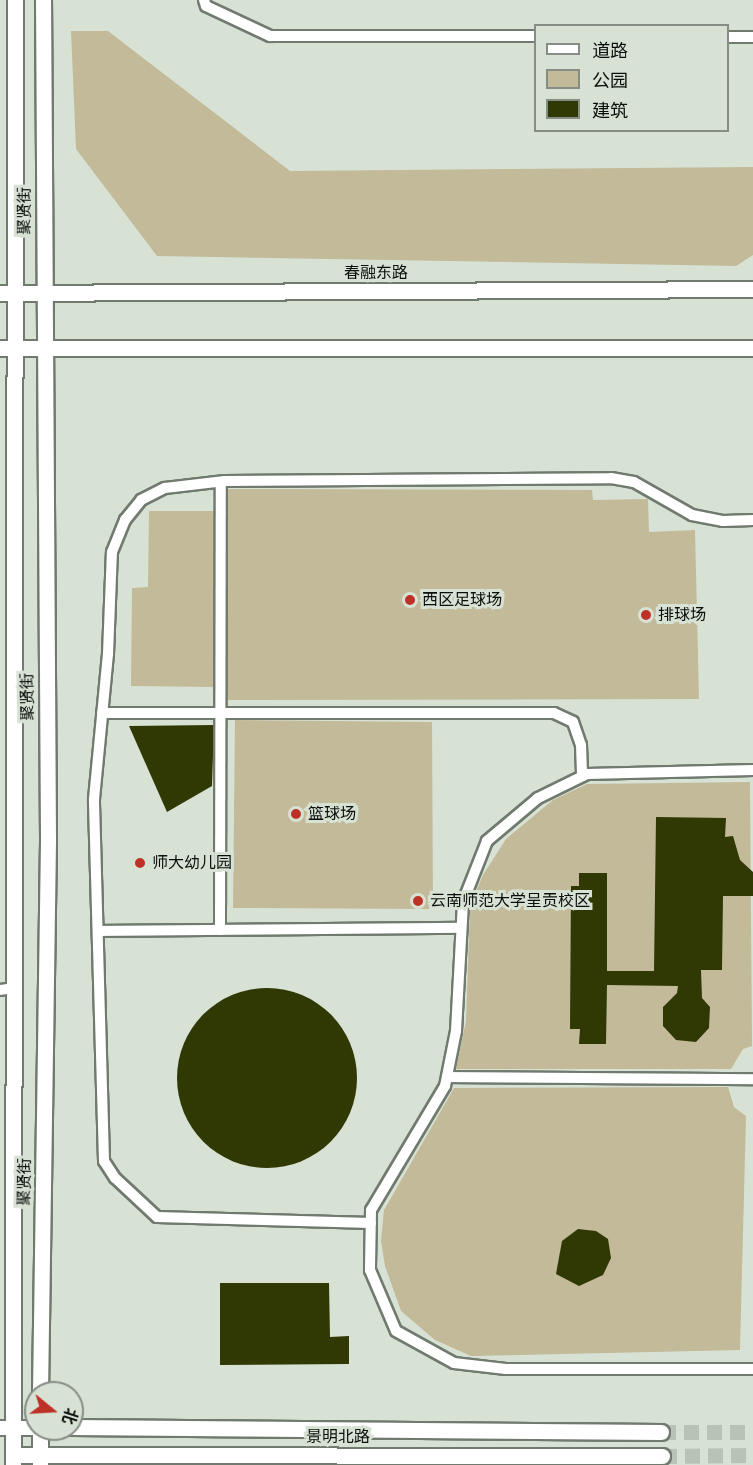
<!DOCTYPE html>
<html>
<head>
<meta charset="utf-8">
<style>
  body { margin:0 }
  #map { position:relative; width:753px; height:1465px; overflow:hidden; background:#d7e2d5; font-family:"Alegreya Sans","Noto Sans SC",sans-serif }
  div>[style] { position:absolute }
  .green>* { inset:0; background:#c2ba99 }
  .building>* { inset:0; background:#303804 }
  .round { border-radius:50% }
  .secondary-tunnel>* { height:15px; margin-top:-7.5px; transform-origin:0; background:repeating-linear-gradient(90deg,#b8c2b7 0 15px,transparent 0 23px) }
  .roads { filter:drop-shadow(2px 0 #707a6e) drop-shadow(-2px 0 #707a6e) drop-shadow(0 2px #707a6e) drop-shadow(0 -2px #707a6e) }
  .minor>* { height:10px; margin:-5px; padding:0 5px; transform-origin:5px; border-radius:5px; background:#fff }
  .tertiary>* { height:14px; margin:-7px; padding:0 7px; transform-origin:7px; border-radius:7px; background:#fff }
  .secondary>* { height:15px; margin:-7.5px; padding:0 7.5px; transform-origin:7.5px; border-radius:7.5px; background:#fff }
  .dots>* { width:16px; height:16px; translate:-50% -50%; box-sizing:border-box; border:3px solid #d7e2d5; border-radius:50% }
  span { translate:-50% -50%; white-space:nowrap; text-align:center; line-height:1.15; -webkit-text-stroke:6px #d7e2d5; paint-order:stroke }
  .street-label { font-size:16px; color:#0b0e0a }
  .poi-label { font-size:16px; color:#0b0e0a }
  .left { translate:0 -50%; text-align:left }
  .legend { position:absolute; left:534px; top:24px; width:195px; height:108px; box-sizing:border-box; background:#d7e2d5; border:2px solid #858d84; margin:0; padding:8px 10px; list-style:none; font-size:18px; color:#0b0e0a }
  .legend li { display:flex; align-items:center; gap:12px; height:30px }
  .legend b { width:30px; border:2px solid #858d84 }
  .north { position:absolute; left:24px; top:1381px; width:60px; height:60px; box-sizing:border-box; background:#d7e2d5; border:2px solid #858d84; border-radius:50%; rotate:108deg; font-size:16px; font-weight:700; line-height:24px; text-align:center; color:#0b0e0a }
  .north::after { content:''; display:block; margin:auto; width:21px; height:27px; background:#be3126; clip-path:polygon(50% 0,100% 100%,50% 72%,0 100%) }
</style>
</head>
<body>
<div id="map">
  <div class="green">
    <i style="clip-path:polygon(71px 31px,108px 31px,290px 171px,753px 167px,753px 255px,736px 266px,157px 256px,76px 149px)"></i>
    <i style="clip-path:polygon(226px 489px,592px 490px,593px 500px,648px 499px,649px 532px,695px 530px,699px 699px,224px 700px)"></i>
    <i style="clip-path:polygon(149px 511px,216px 511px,215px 687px,131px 686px,132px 588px,148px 587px)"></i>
    <i style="clip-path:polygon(235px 720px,432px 722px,433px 909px,233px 908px)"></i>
    <i style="clip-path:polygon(750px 782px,752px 1046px,743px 1049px,731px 1069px,456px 1069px,466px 1021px,470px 906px,483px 875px,506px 839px,553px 800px,587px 784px)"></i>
    <i style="clip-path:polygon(728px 1087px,734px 1107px,746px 1116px,740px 1350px,471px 1356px,435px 1340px,401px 1311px,385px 1266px,381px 1241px,384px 1210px,454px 1088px)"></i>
  </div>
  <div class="building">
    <i style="clip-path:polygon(214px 725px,212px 786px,167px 812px,129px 726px)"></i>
    <i style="clip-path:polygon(656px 817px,726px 818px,725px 837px,733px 836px,740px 860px,753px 872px,753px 896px,723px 896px,722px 970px,701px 970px,702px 998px,710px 1007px,709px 1028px,696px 1042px,676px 1040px,663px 1026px,663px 1007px,677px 993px,678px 986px,607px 985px,606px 1044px,579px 1044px,580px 1029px,570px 1029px,571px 886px,579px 886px,579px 873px,607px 873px,607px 971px,654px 971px)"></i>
    <i class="round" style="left:177px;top:988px;width:180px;height:180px"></i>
    <i style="clip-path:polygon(578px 1229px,596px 1231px,608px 1239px,611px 1258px,603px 1275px,579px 1286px,556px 1274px,562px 1241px)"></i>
    <i style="clip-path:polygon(220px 1283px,329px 1283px,330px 1337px,349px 1336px,349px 1364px,220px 1365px)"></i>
  </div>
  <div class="secondary-tunnel">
    <i style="left:661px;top:1432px;width:92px"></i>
    <i style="left:662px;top:1456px;width:91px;rotate:-0.6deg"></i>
  </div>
  <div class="roads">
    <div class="minor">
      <i style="left:204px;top:0;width:6px;rotate:72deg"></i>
      <i style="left:206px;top:6px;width:71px;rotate:25.1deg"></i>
      <i style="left:270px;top:36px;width:266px"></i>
      <i style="left:728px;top:37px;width:25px"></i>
      <i style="left:102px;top:713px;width:452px"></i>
      <i style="left:554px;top:713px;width:21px;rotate:25deg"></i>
      <i style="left:573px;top:722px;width:24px;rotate:71deg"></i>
      <i style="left:581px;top:745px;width:31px;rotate:88deg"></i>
      <i style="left:753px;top:770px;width:166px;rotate:178.6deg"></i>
      <i style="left:587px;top:774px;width:55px;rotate:153.9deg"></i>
      <i style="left:538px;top:798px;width:67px;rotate:139.9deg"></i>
      <i style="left:487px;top:841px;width:66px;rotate:111.5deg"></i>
      <i style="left:463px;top:902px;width:129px;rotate:93.1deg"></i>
      <i style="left:456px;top:1031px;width:56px;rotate:101.3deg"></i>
      <i style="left:445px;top:1086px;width:144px;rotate:120.8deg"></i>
      <i style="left:371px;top:1210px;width:60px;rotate:91deg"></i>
      <i style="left:370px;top:1270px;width:66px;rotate:66.9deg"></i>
      <i style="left:396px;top:1331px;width:66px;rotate:28.9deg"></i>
      <i style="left:454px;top:1363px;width:52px;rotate:6.6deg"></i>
      <i style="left:506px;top:1369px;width:247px"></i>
      <i style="left:220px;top:930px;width:448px;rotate:-89.9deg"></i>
      <i style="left:98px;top:931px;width:363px;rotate:-0.5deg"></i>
      <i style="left:0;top:990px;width:15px;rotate:-8deg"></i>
      <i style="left:447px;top:1077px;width:306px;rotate:0.4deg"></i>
      <i style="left:371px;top:1223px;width:214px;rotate:-178.4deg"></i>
      <i style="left:157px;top:1217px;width:57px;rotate:-137.1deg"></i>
      <i style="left:115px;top:1178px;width:20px;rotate:-123deg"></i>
      <i style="left:104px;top:1161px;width:362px;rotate:-91.6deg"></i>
      <i style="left:94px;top:799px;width:146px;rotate:-84.5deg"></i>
      <i style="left:108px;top:654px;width:102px;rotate:-87.8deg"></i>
      <i style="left:112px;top:552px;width:35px;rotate:-68deg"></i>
      <i style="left:125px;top:520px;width:26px;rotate:-51deg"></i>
      <i style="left:141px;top:500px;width:27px;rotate:-27deg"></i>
      <i style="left:165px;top:488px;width:60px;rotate:-6.7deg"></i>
      <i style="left:225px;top:481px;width:386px;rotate:-0.4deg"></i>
      <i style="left:611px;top:478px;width:23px;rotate:10deg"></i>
      <i style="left:634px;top:482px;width:67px;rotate:29.6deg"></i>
      <i style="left:692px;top:515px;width:32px;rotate:11deg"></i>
      <i style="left:723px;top:521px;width:30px;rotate:-2deg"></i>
    </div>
    <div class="tertiary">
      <i style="left:0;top:1428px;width:36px"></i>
    </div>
    <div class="secondary">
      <i style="left:0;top:293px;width:753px;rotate:-0.3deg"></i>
      <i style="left:0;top:348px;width:753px"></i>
      <i style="left:40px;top:1393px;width:555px;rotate:-89.17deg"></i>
      <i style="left:48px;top:838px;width:838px;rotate:-90.34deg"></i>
      <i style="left:72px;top:1427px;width:589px;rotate:0.49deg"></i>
      <i style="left:40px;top:1429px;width:36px;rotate:90deg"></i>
      <i style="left:13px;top:1455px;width:649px;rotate:0.09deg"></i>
      <i style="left:13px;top:1465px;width:1465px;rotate:-89.92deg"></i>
    </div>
  </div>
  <div class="dots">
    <i style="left:410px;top:600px;background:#be3126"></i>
    <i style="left:646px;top:615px;background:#be3126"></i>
    <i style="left:296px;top:814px;background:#be3126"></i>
    <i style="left:140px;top:863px;background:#be3126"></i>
    <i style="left:418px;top:901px;background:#be3126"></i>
  </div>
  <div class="street-label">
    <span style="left:25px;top:211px;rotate:-90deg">聚贤街</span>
    <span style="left:376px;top:273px">春融东路</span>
    <span style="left:28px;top:697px;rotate:-91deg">聚贤街</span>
    <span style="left:25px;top:1182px;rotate:-89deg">聚贤街</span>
    <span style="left:338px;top:1437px">景明北路</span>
  </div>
  <div class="poi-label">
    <span class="left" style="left:422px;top:600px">西区足球场</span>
    <span class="left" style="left:658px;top:615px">排球场</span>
    <span class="left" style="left:308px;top:814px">篮球场</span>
    <span class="left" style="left:152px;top:863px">师大幼儿园</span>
    <span class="left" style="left:430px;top:901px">云南师范大学呈贡校区</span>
  </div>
  <ul class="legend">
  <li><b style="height:8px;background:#fff"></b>道路</li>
  <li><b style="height:16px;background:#c2ba99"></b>公园</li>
  <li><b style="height:16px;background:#303804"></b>建筑</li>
  </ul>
  <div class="north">北</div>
</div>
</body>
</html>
